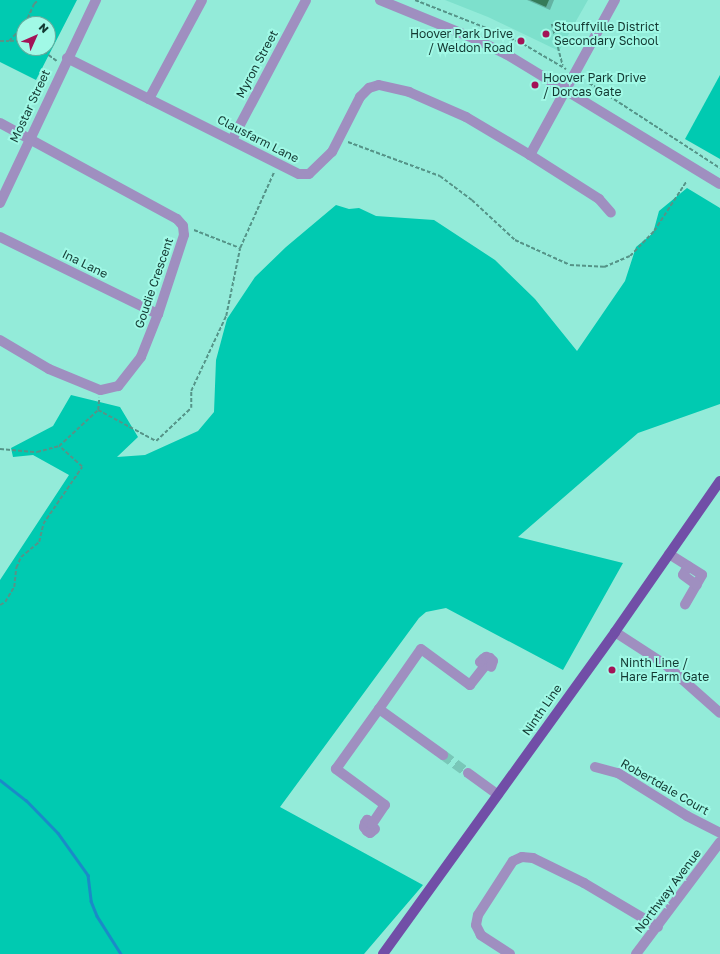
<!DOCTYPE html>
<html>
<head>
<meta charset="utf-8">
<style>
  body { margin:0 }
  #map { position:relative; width:720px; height:954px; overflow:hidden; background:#93ebd9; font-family:"Golos Text",sans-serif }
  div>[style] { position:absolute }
  .built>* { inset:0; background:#7de0cc }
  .green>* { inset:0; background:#00cab1 }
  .shadow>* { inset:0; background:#0003 }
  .stream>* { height:2.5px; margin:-1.25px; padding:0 1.25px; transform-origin:1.25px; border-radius:1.25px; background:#1a8bc8 }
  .building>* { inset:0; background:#367b59 }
  .minor-tunnel>* { height:10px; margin-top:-5px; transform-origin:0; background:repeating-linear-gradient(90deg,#79c7b8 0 10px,transparent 0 15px) }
  .path>* { height:1.5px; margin-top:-0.75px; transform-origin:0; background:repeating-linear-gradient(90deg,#559488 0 4px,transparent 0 6px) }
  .minor>* { height:10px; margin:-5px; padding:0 5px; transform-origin:5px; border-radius:5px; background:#9f8fc0 }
  .major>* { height:10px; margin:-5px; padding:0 5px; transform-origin:5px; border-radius:5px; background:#714ea7 }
  .dots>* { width:11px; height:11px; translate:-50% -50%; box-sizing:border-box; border:2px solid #a1f9e6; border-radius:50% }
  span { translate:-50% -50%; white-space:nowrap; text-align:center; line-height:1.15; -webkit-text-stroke:4px #a1f9e6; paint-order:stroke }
  .poi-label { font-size:12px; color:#133932 }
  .left { translate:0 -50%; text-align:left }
  .right { translate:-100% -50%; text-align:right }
  .street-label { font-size:12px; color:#133932 }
  .north { position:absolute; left:16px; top:16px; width:40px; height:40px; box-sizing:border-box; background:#a1f9e6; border:1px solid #68ac9e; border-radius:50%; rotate:45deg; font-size:11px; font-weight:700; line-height:16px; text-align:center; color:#133932 }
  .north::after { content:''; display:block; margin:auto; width:14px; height:18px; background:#a31357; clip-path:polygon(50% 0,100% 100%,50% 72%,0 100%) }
</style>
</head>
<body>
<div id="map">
  <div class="built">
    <i style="clip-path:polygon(445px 0,588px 0,559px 51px,488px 17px)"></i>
  </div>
  <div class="green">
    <i style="clip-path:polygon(evenodd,0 0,77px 0,36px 80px,0 62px,0 0,24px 24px,48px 24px,48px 48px,24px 48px,24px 24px)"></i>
    <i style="clip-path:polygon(720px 75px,720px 159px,685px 139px)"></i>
    <i style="clip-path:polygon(687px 188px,720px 208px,720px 404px,638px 433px,518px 537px,623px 563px,563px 670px,446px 608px,426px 612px,419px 618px,280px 807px,423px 885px,364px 954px,0 954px,0 580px,69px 475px,33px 455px,13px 457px,11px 448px,53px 426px,71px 395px,120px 407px,138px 437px,117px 457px,145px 455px,198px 431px,214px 412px,216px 360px,227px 319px,255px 277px,286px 247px,336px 205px,349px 209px,359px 208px,376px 216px,434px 220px,495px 260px,535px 299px,577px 351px,625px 281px,636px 247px,653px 233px,659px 211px)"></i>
  </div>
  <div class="shadow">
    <i style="clip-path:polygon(527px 0,554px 0,550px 10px)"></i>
  </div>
  <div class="stream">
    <i style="left:0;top:780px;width:33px;rotate:38deg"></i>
    <i style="left:26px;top:800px;width:46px;rotate:45.9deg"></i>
    <i style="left:58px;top:833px;width:52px;rotate:54.5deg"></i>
    <i style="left:88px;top:875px;width:26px;rotate:83deg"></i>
    <i style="left:91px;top:901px;width:16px;rotate:68deg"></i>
    <i style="left:97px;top:916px;width:45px;rotate:57.7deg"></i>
  </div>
  <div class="building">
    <i style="clip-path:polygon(530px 0,549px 0,546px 7px)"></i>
  </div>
  <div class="minor-tunnel">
    <i style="left:443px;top:755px;width:31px;rotate:36deg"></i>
  </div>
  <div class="path">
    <i style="left:415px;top:0;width:90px;rotate:21.4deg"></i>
    <i style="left:499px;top:33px;width:26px;rotate:25deg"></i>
    <i style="left:523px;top:44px;width:50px;rotate:30.2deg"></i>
    <i style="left:25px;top:24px;width:22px;rotate:-66deg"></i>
    <i style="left:34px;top:4px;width:6px;rotate:-45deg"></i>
    <i style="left:552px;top:24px;width:43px;rotate:75.3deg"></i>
    <i style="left:0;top:41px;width:9px"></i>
    <i style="left:9px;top:41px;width:22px;rotate:-47deg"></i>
    <i style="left:10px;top:41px;width:14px;rotate:-4deg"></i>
    <i style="left:39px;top:48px;width:22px;rotate:36deg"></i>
    <i style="left:589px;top:83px;width:156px;rotate:33deg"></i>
    <i style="left:348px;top:142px;width:98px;rotate:20.3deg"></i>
    <i style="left:440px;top:176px;width:40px;rotate:37deg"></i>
    <i style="left:472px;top:200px;width:59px;rotate:42.9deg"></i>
    <i style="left:515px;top:240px;width:60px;rotate:24.4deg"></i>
    <i style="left:570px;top:265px;width:34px;rotate:3deg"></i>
    <i style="left:604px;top:267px;width:28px;rotate:-23deg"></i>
    <i style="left:630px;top:256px;width:35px;rotate:-46deg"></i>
    <i style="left:654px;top:231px;width:59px;rotate:-56.9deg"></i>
    <i style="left:194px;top:230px;width:49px;rotate:21.4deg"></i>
    <i style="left:98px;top:410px;width:66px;rotate:28.1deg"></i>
    <i style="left:156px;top:441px;width:48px;rotate:-43.3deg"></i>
    <i style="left:191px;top:408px;width:17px;rotate:-90deg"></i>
    <i style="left:191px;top:391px;width:83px;rotate:-65deg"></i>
    <i style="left:226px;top:316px;width:69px;rotate:-78.4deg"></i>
    <i style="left:240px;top:248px;width:83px;rotate:-65.9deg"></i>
    <i style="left:0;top:449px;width:37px;rotate:5deg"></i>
    <i style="left:37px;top:452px;width:23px;rotate:-15deg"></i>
    <i style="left:59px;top:446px;width:53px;rotate:-42.7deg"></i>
    <i style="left:98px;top:410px;width:12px;rotate:-85deg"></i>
    <i style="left:0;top:605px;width:6px;rotate:-31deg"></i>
    <i style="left:5px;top:602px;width:17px;rotate:-59deg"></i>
    <i style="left:14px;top:587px;width:19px;rotate:-84deg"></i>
    <i style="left:16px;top:568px;width:12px;rotate:-66deg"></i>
    <i style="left:21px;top:557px;width:23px;rotate:-40deg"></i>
    <i style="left:39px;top:542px;width:18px;rotate:-77deg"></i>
    <i style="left:43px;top:524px;width:69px;rotate:-55.6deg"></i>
    <i style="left:82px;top:467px;width:31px;rotate:-138deg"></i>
  </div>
  <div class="minor">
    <i style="left:380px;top:0;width:100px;rotate:22.2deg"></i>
    <i style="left:473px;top:38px;width:37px;rotate:26deg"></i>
    <i style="left:506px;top:54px;width:250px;rotate:31.3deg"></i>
    <i style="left:67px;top:58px;width:259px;rotate:26.6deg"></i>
    <i style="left:299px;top:174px;width:10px"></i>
    <i style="left:309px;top:174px;width:32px;rotate:-44deg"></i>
    <i style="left:332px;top:152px;width:62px;rotate:-63deg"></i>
    <i style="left:360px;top:97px;width:13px;rotate:-45deg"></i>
    <i style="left:369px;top:88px;width:10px;rotate:-17deg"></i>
    <i style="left:379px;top:85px;width:31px;rotate:13deg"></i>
    <i style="left:409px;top:92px;width:62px;rotate:23.7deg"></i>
    <i style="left:466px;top:117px;width:74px;rotate:30.7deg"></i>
    <i style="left:530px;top:155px;width:82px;rotate:32.5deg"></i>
    <i style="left:599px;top:199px;width:18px;rotate:49deg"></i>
    <i style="left:149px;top:99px;width:112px;rotate:-61.8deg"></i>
    <i style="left:0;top:123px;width:201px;rotate:28.5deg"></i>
    <i style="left:177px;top:219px;width:9px;rotate:49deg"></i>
    <i style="left:183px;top:226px;width:9px;rotate:84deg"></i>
    <i style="left:184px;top:235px;width:83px;rotate:108.2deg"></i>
    <i style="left:158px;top:314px;width:46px;rotate:111.6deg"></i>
    <i style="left:141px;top:357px;width:37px;rotate:128deg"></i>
    <i style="left:118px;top:386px;width:18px;rotate:167deg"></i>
    <i style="left:100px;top:390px;width:55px;rotate:-157.6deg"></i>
    <i style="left:49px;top:369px;width:57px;rotate:-149.4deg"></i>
    <i style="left:232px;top:140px;width:158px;rotate:-62.1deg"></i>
    <i style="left:530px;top:155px;width:177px;rotate:-61.3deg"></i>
    <i style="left:0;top:203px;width:225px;rotate:-64.7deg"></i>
    <i style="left:0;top:237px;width:176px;rotate:26deg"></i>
    <i style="left:669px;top:554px;width:39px;rotate:32deg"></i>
    <i style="left:702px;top:575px;width:34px;rotate:120deg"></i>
    <i style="left:688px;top:566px;width:10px;rotate:119deg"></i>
    <i style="left:683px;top:575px;width:17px;rotate:36deg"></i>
    <i style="left:615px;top:632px;width:61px;rotate:32.9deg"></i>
    <i style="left:666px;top:665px;width:72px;rotate:41.6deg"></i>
    <i style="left:379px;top:709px;width:73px;rotate:-55deg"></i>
    <i style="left:421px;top:649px;width:61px;rotate:36.3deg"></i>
    <i style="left:470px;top:685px;width:24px;rotate:-52deg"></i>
    <i style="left:485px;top:666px;width:6px;rotate:-141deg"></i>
    <i style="left:480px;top:662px;width:4px;rotate:-45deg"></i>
    <i style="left:483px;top:659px;width:4px;rotate:-34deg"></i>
    <i style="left:486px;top:657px;width:4px;rotate:14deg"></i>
    <i style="left:490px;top:658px;width:4px;rotate:45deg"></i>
    <i style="left:493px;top:661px;width:6px;rotate:108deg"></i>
    <i style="left:595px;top:767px;width:24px;rotate:15deg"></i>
    <i style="left:618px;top:773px;width:81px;rotate:31.9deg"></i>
    <i style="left:687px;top:816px;width:37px;rotate:27deg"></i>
    <i style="left:468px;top:773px;width:37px;rotate:36deg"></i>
    <i style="left:375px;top:829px;width:6px;rotate:141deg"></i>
    <i style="left:370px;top:833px;width:4px;rotate:-146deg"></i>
    <i style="left:367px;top:831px;width:5px;rotate:-127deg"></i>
    <i style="left:364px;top:827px;width:4px;rotate:-76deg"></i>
    <i style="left:365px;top:823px;width:4px;rotate:-56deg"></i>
    <i style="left:367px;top:820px;width:6px;rotate:39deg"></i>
    <i style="left:372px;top:824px;width:23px;rotate:-56deg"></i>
    <i style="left:385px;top:805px;width:61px;rotate:-143.7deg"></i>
    <i style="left:336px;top:769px;width:74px;rotate:-54.4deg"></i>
    <i style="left:379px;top:709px;width:79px;rotate:35.7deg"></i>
    <i style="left:510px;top:954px;width:35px;rotate:-147deg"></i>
    <i style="left:481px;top:935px;width:11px;rotate:-117deg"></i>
    <i style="left:476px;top:925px;width:10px;rotate:-79deg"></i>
    <i style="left:478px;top:915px;width:64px;rotate:-57.1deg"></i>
    <i style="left:513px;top:861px;width:10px;rotate:-24deg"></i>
    <i style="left:522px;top:857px;width:11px;rotate:5deg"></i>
    <i style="left:533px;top:858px;width:57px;rotate:26.1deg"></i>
    <i style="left:584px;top:883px;width:86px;rotate:30.7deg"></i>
    <i style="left:636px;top:954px;width:140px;rotate:-53.1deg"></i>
  </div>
  <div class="major">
    <i style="left:383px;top:954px;width:397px;rotate:-54.2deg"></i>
    <i style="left:615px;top:632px;width:184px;rotate:-55.2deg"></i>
  </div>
  <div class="dots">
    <i style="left:546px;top:34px;background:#a31357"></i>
    <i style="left:521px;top:41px;background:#a31357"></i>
    <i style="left:535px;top:85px;background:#a31357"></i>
    <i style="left:612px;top:670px;background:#a31357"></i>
  </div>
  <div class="poi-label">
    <span class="left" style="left:554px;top:34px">Stouffville District<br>Secondary School</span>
    <span class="right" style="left:513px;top:41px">Hoover Park Drive<br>/ Weldon Road</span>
    <span class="left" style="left:543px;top:85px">Hoover Park Drive<br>/ Dorcas Gate</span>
    <span class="left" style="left:620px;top:670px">Ninth Line /<br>Hare Farm Gate</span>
  </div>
  <div class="street-label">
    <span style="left:257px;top:64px;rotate:-62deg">Myron Street</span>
    <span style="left:30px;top:106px;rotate:-65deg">Mostar Street</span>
    <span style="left:258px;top:139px;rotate:27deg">Clausfarm Lane</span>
    <span style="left:85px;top:264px;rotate:26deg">Ina Lane</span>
    <span style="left:154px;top:283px;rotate:-71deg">Goudie Crescent</span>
    <span style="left:542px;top:710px;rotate:-55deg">Ninth Line</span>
    <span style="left:665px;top:787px;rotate:30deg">Robertdale Court</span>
    <span style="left:668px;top:891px;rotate:-53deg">Northway Avenue</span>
  </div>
  <div class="north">N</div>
</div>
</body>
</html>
